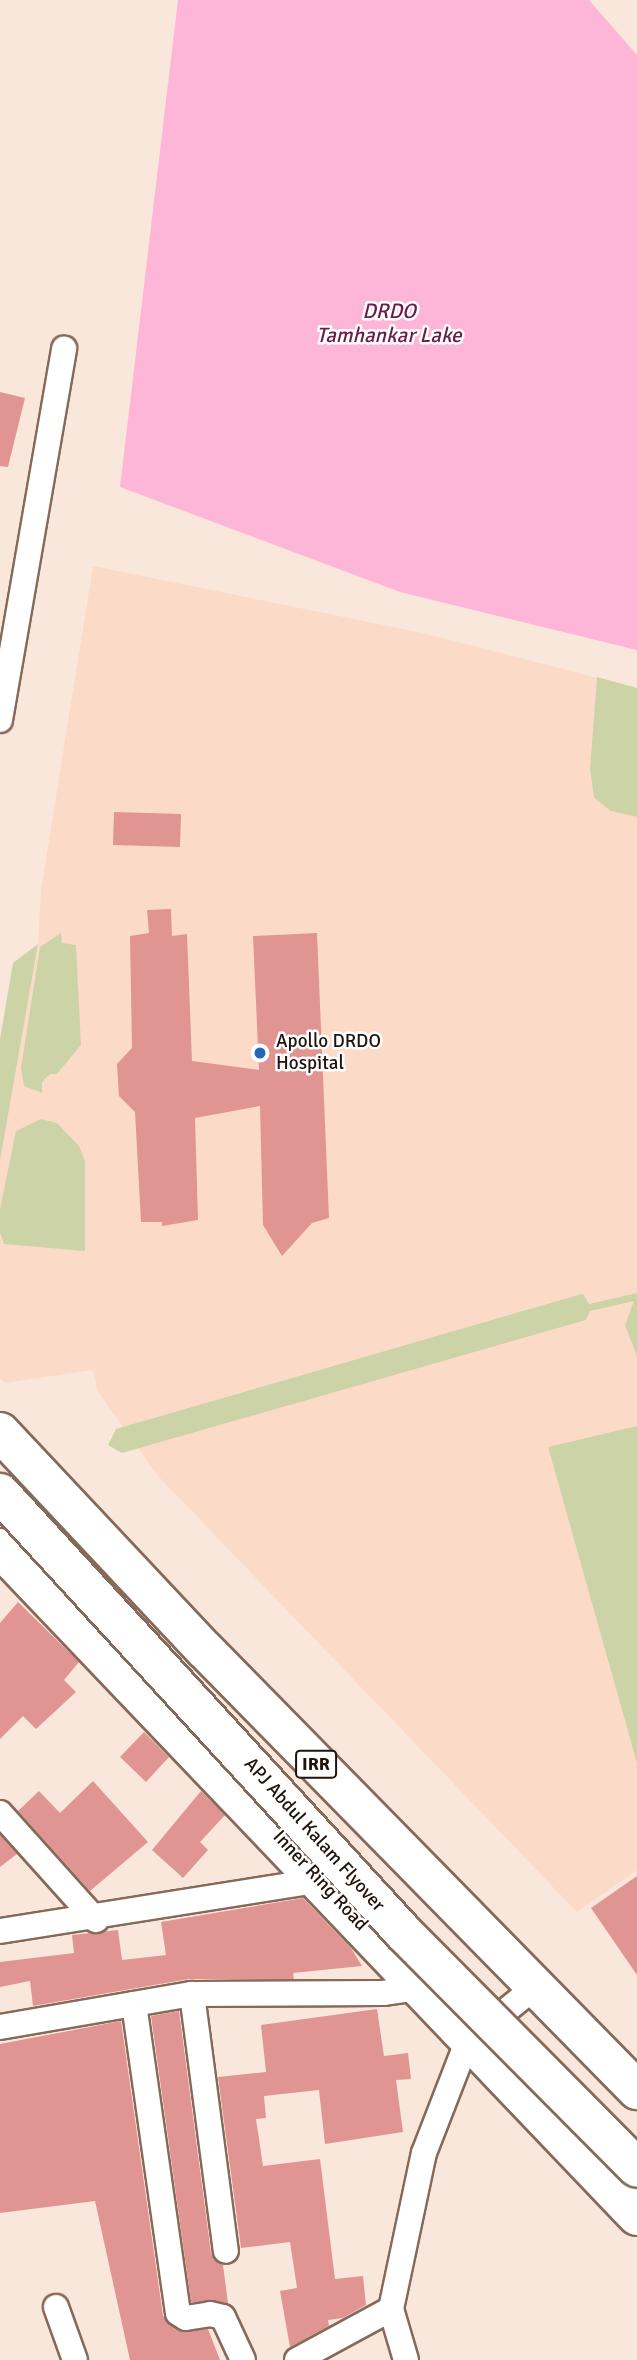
<!DOCTYPE html>
<html>
<head>
<meta charset="utf-8">
<style>
  body { margin:0 }
  #map { position:relative; width:637px; height:2360px; overflow:hidden; background:#fae7db; font-family:Signika,sans-serif }
  div>[style] { position:absolute }
  .built>* { inset:0; background:#fbdbc8 }
  .green>* { inset:0; background:#ccd4a7 }
  .water>* { inset:0; background:#feb6d8 }
  .building>* { inset:0; background:#e19593 }
  .roads { filter:drop-shadow(2px 0 #866a59) drop-shadow(-2px 0 #866a59) drop-shadow(0 2px #866a59) drop-shadow(0 -2px #866a59) }
  .street>* { height:24px; margin:-12px; padding:0 12px; transform-origin:12px; border-radius:12px; background:#fff }
  .primary>* { height:38px; margin:-19px; padding:0 19px; transform-origin:19px; border-radius:19px; background:#fff }
  .highway>* { height:38px; margin:-19px; padding:0 19px; transform-origin:19px; border-radius:19px; background:#fff }
  .bridges { filter:drop-shadow(2px 0 #866a59) drop-shadow(-2px 0 #866a59) drop-shadow(0 2px #866a59) drop-shadow(0 -2px #866a59) }
  .highway-bridge>* { height:38px; margin:-19px; padding:0 19px; transform-origin:19px; border-radius:19px; background:#fff }
  .dots>* { width:19px; height:19px; translate:-50% -50%; box-sizing:border-box; border:4px solid #fff; border-radius:50% }
  span { translate:-50% -50%; white-space:nowrap; text-align:center; line-height:1.15; -webkit-text-stroke:5px #fff; paint-order:stroke }
  .shield-label span { padding:2px 5px; background:#fff; border:2px solid; border-radius:5px; -webkit-text-stroke-width:0 }
  .shield-label { font-size:18px; color:#1e130d; font-weight:700 }
  .poi-label { font-size:19px; color:#1e130d }
  .left { translate:0 -50%; text-align:left }
  .street-label { font-size:19px; color:#1e130d }
  .water-label { font-size:21px; color:#6c1c4a; font-style:italic }
</style>
</head>
<body>
<div id="map">
  <div class="built">
    <i style="clip-path:polygon(93px 566px,423px 633px,637px 688px,637px 1870px,577px 1912px,158px 1476px,98px 1392px,93px 1370px,5px 1383px,0 1379px,0 1161px,38px 944px,41px 890px)"></i>
  </div>
  <div class="green">
    <i style="clip-path:polygon(597px 677px,637px 688px,637px 817px,611px 811px,594px 798px,590px 769px)"></i>
    <i style="clip-path:polygon(61px 933px,62px 943px,76px 945px,81px 1045px,57px 1074px,50px 1074px,42px 1082px,42px 1093px,24px 1086px,21px 1068px,40px 947px)"></i>
    <i style="clip-path:polygon(38px 944px,0 1161px,0 1039px,13px 963px)"></i>
    <i style="clip-path:polygon(41px 1119px,57px 1123px,79px 1146px,85px 1161px,85px 1251px,4px 1244px,0 1233px,0 1209px,16px 1131px)"></i>
    <i style="clip-path:polygon(637px 1293px,637px 1356px,625px 1325px,634px 1301px,590px 1311px,586px 1320px,122px 1453px,108px 1445px,116px 1429px,578px 1295px,583px 1294px,589px 1304px)"></i>
    <i style="clip-path:polygon(637px 1426px,637px 1763px,548px 1447px)"></i>
  </div>
  <div class="water">
    <i style="clip-path:polygon(178px 0,589px 0,637px 55px,637px 650px,400px 592px,120px 487px)"></i>
  </div>
  <div class="building">
    <i style="clip-path:polygon(0 392px,25px 398px,8px 467px,0 466px)"></i>
    <i style="clip-path:polygon(114px 812px,181px 814px,180px 847px,113px 845px)"></i>
    <i style="clip-path:polygon(171px 909px,172px 936px,187px 934px,192px 1061px,259px 1070px,253px 936px,317px 933px,329px 1218px,312px 1223px,282px 1256px,263px 1225px,260px 1106px,195px 1118px,198px 1220px,162px 1226px,162px 1222px,141px 1222px,135px 1112px,119px 1096px,117px 1064px,132px 1048px,130px 936px,149px 933px,147px 910px)"></i>
    <i style="clip-path:polygon(18px 1602px,79px 1662px,64px 1680px,76px 1692px,36px 1729px,23px 1716px,0 1739px,0 1623px)"></i>
    <i style="clip-path:polygon(144px 1732px,169px 1757px,146px 1782px,120px 1757px)"></i>
    <i style="clip-path:polygon(93px 1781px,148px 1842px,90px 1891px,18px 1811px,39px 1791px,60px 1813px)"></i>
    <i style="clip-path:polygon(201px 1791px,225px 1815px,200px 1842px,208px 1850px,183px 1878px,152px 1850px)"></i>
    <i style="clip-path:polygon(0 1835px,17px 1854px,0 1867px)"></i>
    <i style="clip-path:polygon(637px 1876px,637px 1975px,591px 1908px)"></i>
    <i style="clip-path:polygon(303px 1898px,351px 1948px,362px 1966px,293px 1973px,294px 1979px,189px 1979px,33px 2006px,30px 1981px,0 1987px,0 1962px,74px 1953px,72px 1935px,118px 1930px,122px 1960px,166px 1955px,161px 1922px)"></i>
    <i style="clip-path:polygon(377px 2009px,384px 2056px,408px 2053px,411px 2079px,396px 2080px,403px 2132px,325px 2144px,319px 2090px,264px 2096px,266px 2118px,256px 2119px,263px 2166px,320px 2159px,335px 2279px,363px 2276px,366px 2305px,343px 2318px,328px 2320px,329px 2326px,290px 2347px,280px 2291px,297px 2288px,290px 2242px,241px 2248px,218px 2077px,266px 2072px,261px 2025px)"></i>
    <i style="clip-path:polygon(179px 2011px,211px 2253px,223px 2265px,228px 2303px,191px 2302px,151px 2016px)"></i>
    <i style="clip-path:polygon(121px 2021px,163px 2316px,179px 2331px,208px 2329px,220px 2360px,130px 2360px,95px 2201px,0 2213px,0 2044px)"></i>
  </div>
  <div class="roads">
    <div class="street">
      <i style="left:0;top:720px;width:377px;rotate:-80.2deg"></i>
      <i style="left:0;top:1813px;width:144px;rotate:48.1deg"></i>
      <i style="left:0;top:1931px;width:325px;rotate:-9deg"></i>
      <i style="left:192px;top:1994px;width:259px;rotate:82.5deg"></i>
      <i style="left:134px;top:2004px;width:312px;rotate:81.9deg"></i>
      <i style="left:178px;top:2313px;width:9px;rotate:32deg"></i>
      <i style="left:186px;top:2318px;width:24px;rotate:-9deg"></i>
      <i style="left:210px;top:2314px;width:13px;rotate:13deg"></i>
      <i style="left:223px;top:2317px;width:47px;rotate:65.1deg"></i>
      <i style="left:0;top:2027px;width:195px;rotate:-9.8deg"></i>
      <i style="left:192px;top:1994px;width:191px;rotate:-0.3deg"></i>
      <i style="left:383px;top:1993px;width:35px;rotate:-8deg"></i>
      <i style="left:56px;top:2307px;width:56px;rotate:70.3deg"></i>
      <i style="left:391px;top:2309px;width:53px;rotate:73.6deg"></i>
      <i style="left:297px;top:2360px;width:107px;rotate:-28.5deg"></i>
      <i style="left:391px;top:2309px;width:159px;rotate:-78.1deg"></i>
      <i style="left:424px;top:2153px;width:119px;rotate:-68.8deg"></i>
      <i style="left:467px;top:2042px;width:86px;rotate:-38.9deg"></i>
    </div>
    <div class="primary">
      <i style="left:0;top:1548px;width:923px;rotate:46.36deg"></i>
    </div>
    <div class="highway">
      <i style="left:0;top:1432px;width:299px;rotate:46.8deg"></i>
      <i style="left:205px;top:1650px;width:617px;rotate:45.53deg"></i>
    </div>
  </div>
  <div class="bridges">
    <div class="highway-bridge">
      <i style="left:0;top:1493px;width:596px;rotate:47.45deg"></i>
      <i style="left:403px;top:1932px;width:332px;rotate:45.2deg"></i>
    </div>
  </div>
  <div class="dots">
    <i style="left:260px;top:1053px;background:#2367b7"></i>
  </div>
  <div class="shield-label">
    <span style="left:316px;top:1764px">IRR</span>
  </div>
  <div class="poi-label">
    <span class="left" style="left:276px;top:1053px">Apollo DRDO<br>Hospital</span>
  </div>
  <div class="street-label">
    <span style="left:314px;top:1835px;rotate:48deg">APJ Abdul Kalam Flyover</span>
    <span style="left:320px;top:1881px;rotate:47deg">Inner Ring Road</span>
  </div>
  <div class="water-label">
    <span style="left:389px;top:323px">DRDO<br>Tamhankar Lake</span>
  </div>
</div>
</body>
</html>
